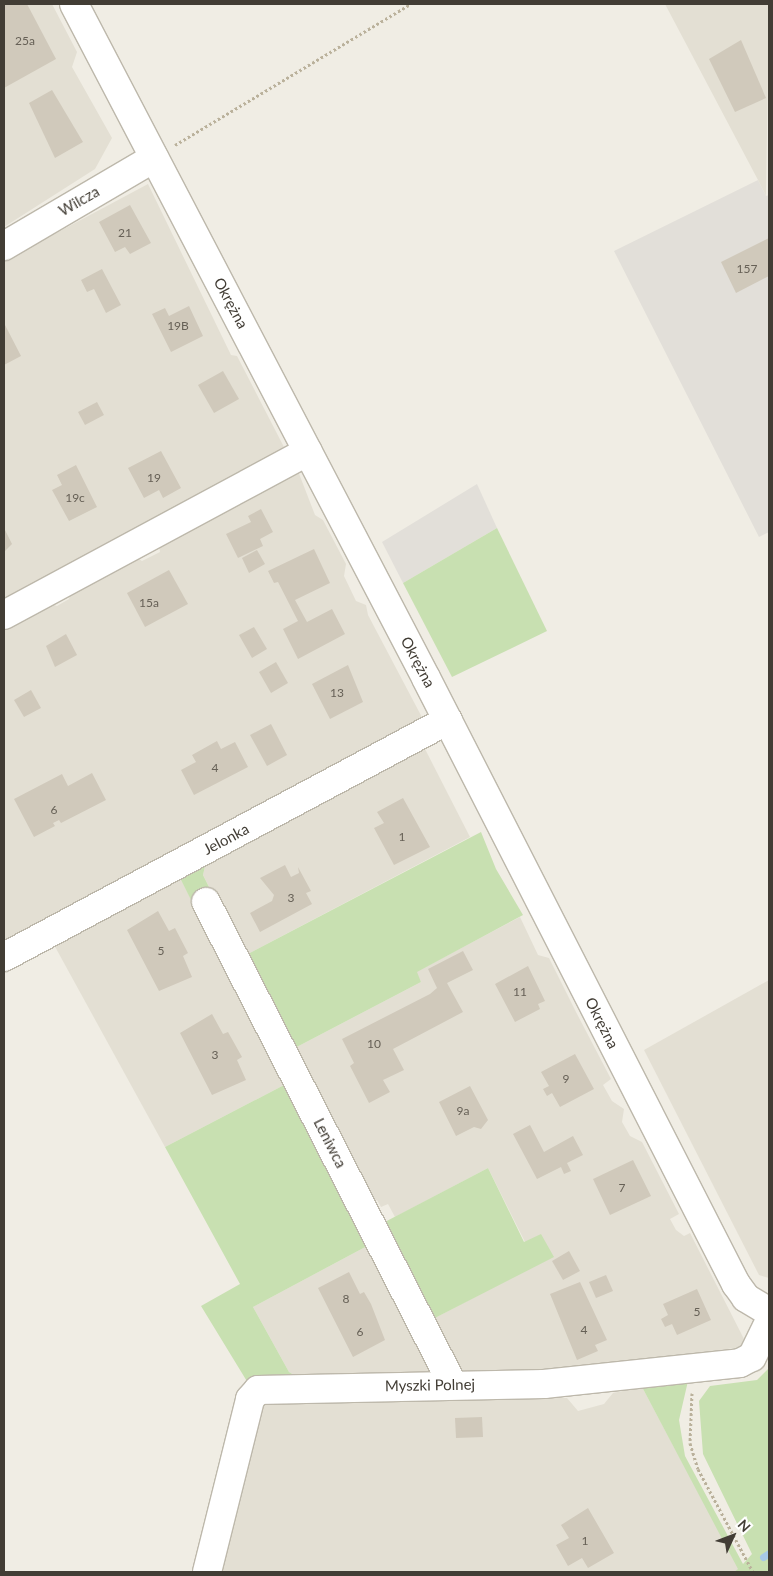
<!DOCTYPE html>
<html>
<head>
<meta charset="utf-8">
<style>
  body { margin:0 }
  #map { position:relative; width:773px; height:1576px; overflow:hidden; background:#f0ede4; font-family:Lato,sans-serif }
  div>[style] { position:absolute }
  .residential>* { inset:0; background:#e3dfd3 }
  .industrial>* { inset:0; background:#e2dfd9 }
  .green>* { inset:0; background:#c8e0b1 }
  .stream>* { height:7px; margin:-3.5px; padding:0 3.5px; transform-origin:3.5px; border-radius:3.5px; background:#a6c8e7 }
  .building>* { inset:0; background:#d0c9bb }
  .path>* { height:3px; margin-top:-1.5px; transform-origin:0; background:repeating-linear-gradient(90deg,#bab19b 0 2.5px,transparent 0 5px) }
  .roads { filter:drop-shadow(1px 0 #bdb8ab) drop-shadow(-1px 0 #bdb8ab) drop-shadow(0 1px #bdb8ab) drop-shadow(0 -1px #bdb8ab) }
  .minor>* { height:28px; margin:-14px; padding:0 14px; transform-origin:14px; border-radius:14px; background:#fff }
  span { translate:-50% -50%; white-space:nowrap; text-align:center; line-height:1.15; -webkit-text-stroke:5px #fff; paint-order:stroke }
  .number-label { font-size:12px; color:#666056 }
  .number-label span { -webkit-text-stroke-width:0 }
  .street-label { font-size:15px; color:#423d35 }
  .frame { position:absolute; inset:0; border:5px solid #423d35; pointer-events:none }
  .north { position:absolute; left:708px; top:1511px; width:50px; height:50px; -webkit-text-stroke:4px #fff; paint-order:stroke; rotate:47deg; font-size:14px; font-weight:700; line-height:20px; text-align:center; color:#423d35 }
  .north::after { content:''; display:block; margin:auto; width:18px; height:22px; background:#423d35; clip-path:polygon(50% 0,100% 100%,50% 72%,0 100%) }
</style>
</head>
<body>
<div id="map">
  <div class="residential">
    <i style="clip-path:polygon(4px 4px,52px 4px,77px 52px,72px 67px,112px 138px,95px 169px,4px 227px)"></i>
    <i style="clip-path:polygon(665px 4px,769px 4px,766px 196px,758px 180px)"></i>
    <i style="clip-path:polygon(148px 184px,231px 355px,237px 356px,286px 451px,4px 602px,4px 261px)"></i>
    <i style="clip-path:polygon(298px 471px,315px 515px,323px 520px,346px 564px,344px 576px,356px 601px,366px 605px,368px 615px,425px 723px,4px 944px,4px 627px,48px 603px,57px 606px,69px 599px,71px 591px,136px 557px,142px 561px,160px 552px,159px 545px)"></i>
    <i style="clip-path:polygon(424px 747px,470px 837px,244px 956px,203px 875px,206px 862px)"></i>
    <i style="clip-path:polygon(179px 876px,286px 1084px,165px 1147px,53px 943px)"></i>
    <i style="clip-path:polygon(520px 917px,538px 955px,549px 958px,576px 1012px,611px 1079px,603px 1085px,612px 1101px,624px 1109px,622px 1122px,630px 1136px,642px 1142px,679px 1214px,670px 1219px,676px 1230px,684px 1236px,690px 1233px,744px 1339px,741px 1347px,578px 1371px,468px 1374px,456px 1367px,431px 1320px,553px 1256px,525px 1242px,488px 1168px,395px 1217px,388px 1204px,381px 1207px,377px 1200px,371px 1203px,291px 1050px,421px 982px,416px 972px)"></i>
    <i style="clip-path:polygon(769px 980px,769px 1278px,759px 1275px,644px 1050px)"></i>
    <i style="clip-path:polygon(369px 1245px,431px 1369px,427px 1376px,304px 1381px,289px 1372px,253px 1307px)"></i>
    <i style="clip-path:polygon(642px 1387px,739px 1569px,734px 1572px,219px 1572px,265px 1401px,567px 1398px,578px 1411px,604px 1404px,613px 1393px)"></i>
  </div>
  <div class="industrial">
    <i style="clip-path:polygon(758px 180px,766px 196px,769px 195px,769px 532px,759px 537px,614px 251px)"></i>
    <i style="clip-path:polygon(477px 484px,497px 528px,403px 583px,382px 542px)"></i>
  </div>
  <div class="green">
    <i style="clip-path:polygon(497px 528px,547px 631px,452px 677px,403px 583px)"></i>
    <i style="clip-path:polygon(481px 832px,496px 869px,523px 915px,417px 972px,421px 982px,291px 1050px,244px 956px)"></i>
    <i style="clip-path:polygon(206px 862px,203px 875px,211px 891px,192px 902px,179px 876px)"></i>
    <i style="clip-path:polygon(286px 1084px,369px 1245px,253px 1307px,289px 1372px,304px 1381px,248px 1383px,201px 1306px,240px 1284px,165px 1147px)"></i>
    <i style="clip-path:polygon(488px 1168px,524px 1242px,541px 1234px,554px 1257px,431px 1320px,381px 1224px)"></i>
    <i style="clip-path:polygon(769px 1368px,769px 1572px,734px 1572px,738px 1569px,642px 1387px,688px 1381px,679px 1420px,685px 1456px,743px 1564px,752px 1554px,703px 1454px,699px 1401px,710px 1386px,757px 1380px)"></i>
  </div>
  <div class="stream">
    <i style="left:763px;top:1557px;width:7px;rotate:-34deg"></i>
  </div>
  <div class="building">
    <i style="clip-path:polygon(4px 4px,27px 4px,56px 59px,4px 88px)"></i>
    <i style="clip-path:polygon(741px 40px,766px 98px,735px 112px,709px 59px)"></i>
    <i style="clip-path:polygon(52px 90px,83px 142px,55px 158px,29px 103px)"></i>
    <i style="clip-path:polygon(130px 205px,151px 243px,130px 254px,125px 247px,115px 252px,99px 222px)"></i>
    <i style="clip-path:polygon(769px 238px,769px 276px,736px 293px,721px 262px)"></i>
    <i style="clip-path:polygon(102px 269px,121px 305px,106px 313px,94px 289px,87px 292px,81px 280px)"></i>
    <i style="clip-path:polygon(189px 306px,203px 336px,171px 352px,152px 314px,165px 308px,169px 316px)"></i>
    <i style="clip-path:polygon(4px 323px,21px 356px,4px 365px)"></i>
    <i style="clip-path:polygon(223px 371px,239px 399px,214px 413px,198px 385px)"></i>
    <i style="clip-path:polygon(97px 402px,104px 415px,85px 425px,78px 412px)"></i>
    <i style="clip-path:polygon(161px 451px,181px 488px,163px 498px,159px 490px,144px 498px,128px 468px)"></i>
    <i style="clip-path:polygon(76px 465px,97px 507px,69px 521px,52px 490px,62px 485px,57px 475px)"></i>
    <i style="clip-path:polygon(261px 509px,273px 532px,260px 539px,263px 546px,238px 558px,226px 534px,251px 522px,248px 516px)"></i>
    <i style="clip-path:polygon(4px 528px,12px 544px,4px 552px)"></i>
    <i style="clip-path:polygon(314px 549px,330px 583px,295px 600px,307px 622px,332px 609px,345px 634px,298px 659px,283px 629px,298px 621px,278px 582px,274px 583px,268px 571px)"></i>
    <i style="clip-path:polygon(257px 550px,265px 564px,249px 573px,242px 558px)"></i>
    <i style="clip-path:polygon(169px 570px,188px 604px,145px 627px,127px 593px)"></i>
    <i style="clip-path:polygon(254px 627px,267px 649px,252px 658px,239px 635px)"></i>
    <i style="clip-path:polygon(66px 634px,77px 655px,55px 667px,46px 646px)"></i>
    <i style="clip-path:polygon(276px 662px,288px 683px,271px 693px,259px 672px)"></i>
    <i style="clip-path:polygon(348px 665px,363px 702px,330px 719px,312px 684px)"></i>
    <i style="clip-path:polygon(31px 690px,41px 708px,24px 717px,14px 700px)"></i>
    <i style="clip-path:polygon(271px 724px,287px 755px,267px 766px,250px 735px)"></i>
    <i style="clip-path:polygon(217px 741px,221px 749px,235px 742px,248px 767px,194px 795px,181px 770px,196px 762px,192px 755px)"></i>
    <i style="clip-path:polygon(92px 773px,106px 800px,61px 823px,59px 820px,53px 823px,55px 826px,34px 837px,14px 799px,62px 774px,68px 786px)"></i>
    <i style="clip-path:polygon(403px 798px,430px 847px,394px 865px,374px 828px,384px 823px,377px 812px)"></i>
    <i style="clip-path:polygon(285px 865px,291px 877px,299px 873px,298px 867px,311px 891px,306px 893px,312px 904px,260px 932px,250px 913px,272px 901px,274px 895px,260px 878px)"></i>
    <i style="clip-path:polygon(158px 911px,169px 931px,175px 928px,188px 953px,183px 956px,192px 977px,159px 991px,127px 930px)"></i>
    <i style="clip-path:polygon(463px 951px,473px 970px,447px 983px,463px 1012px,393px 1049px,404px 1070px,383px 1080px,390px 1092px,369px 1103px,350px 1066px,354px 1063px,342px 1039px,430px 994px,437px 988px,428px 969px)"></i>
    <i style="clip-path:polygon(528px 966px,545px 1001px,538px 1004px,540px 1009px,515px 1022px,495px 984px)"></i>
    <i style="clip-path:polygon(212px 1014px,223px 1034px,228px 1032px,242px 1057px,237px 1060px,246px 1080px,212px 1095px,180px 1033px)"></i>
    <i style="clip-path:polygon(575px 1054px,594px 1089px,560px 1107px,552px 1093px,547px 1096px,543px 1089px,549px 1086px,541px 1072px)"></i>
    <i style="clip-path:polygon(470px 1086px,488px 1120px,481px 1129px,474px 1127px,456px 1136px,439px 1102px)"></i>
    <i style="clip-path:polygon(530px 1125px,544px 1152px,573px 1136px,583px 1155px,567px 1163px,571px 1171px,564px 1174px,561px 1167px,537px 1179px,513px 1134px)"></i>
    <i style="clip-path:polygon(633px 1160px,651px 1196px,610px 1215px,593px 1179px)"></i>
    <i style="clip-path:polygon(569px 1251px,580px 1271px,563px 1280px,552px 1261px)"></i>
    <i style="clip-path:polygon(349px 1272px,360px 1294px,364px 1292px,371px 1304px,385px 1340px,353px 1357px,318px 1288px)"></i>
    <i style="clip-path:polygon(606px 1275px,613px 1291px,596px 1298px,589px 1282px)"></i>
    <i style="clip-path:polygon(580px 1282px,607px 1340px,595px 1345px,598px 1351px,577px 1360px,550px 1294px)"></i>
    <i style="clip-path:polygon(697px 1289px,711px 1320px,677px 1335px,672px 1324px,665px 1327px,661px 1319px,668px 1315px,663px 1304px)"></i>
    <i style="clip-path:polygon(482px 1417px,483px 1437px,456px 1438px,455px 1418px)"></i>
    <i style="clip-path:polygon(588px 1508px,614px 1553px,588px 1568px,582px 1558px,568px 1566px,556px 1545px,569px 1538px,561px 1525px)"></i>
  </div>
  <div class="path">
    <i style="left:175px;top:145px;width:275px;rotate:-30.9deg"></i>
    <i style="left:692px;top:1393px;width:50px;rotate:92.3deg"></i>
    <i style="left:690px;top:1443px;width:27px;rotate:73deg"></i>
    <i style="left:698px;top:1469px;width:117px;rotate:61.9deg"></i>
  </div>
  <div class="roads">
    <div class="minor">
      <i style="left:74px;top:4px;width:760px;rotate:62.42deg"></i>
      <i style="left:426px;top:678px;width:681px;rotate:62.91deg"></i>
      <i style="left:736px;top:1284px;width:17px;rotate:54deg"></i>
      <i style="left:746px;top:1298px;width:27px;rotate:31deg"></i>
      <i style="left:4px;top:246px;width:174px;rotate:-30.4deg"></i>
      <i style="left:4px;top:615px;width:345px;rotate:-28.3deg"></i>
      <i style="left:206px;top:902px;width:542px;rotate:62.92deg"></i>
      <i style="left:4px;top:957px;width:503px;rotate:-28.09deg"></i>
      <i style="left:207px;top:1572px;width:178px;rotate:-76deg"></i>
      <i style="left:250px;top:1399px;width:12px;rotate:-48deg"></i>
      <i style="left:258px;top:1390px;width:286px;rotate:-1.2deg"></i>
      <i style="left:544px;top:1384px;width:197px;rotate:-6.1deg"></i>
      <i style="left:740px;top:1363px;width:13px;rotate:-27deg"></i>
      <i style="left:752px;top:1357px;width:39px;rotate:-64deg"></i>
    </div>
  </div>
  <div class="number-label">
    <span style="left:25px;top:41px">25a</span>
    <span style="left:125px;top:233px">21</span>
    <span style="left:747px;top:269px">157</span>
    <span style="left:178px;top:326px">19B</span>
    <span style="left:154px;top:478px">19</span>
    <span style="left:75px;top:498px">19c</span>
    <span style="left:149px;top:603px">15a</span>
    <span style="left:337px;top:693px">13</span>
    <span style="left:215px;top:768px">4</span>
    <span style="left:54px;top:810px">6</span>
    <span style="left:402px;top:837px">1</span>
    <span style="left:291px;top:898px">3</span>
    <span style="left:161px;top:951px">5</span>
    <span style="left:520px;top:992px">11</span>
    <span style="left:374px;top:1044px">10</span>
    <span style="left:215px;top:1055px">3</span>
    <span style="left:566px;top:1079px">9</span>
    <span style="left:463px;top:1111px">9a</span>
    <span style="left:622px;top:1188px">7</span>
    <span style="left:346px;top:1299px">8</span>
    <span style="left:697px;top:1312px">5</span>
    <span style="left:584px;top:1330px">4</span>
    <span style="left:360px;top:1332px">6</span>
    <span style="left:585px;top:1541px">1</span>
  </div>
  <div class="street-label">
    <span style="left:79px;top:201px;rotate:-30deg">Wilcza</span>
    <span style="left:231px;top:303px;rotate:62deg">Okrężna</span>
    <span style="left:418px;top:662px;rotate:62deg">Okrężna</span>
    <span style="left:226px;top:839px;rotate:-28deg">Jelonka</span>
    <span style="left:602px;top:1023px;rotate:63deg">Okrężna</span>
    <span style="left:330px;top:1143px;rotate:63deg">Leniwca</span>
    <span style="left:430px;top:1385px;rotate:-1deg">Myszki Polnej</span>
  </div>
  <div class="frame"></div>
  <div class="north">N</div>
</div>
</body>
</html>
